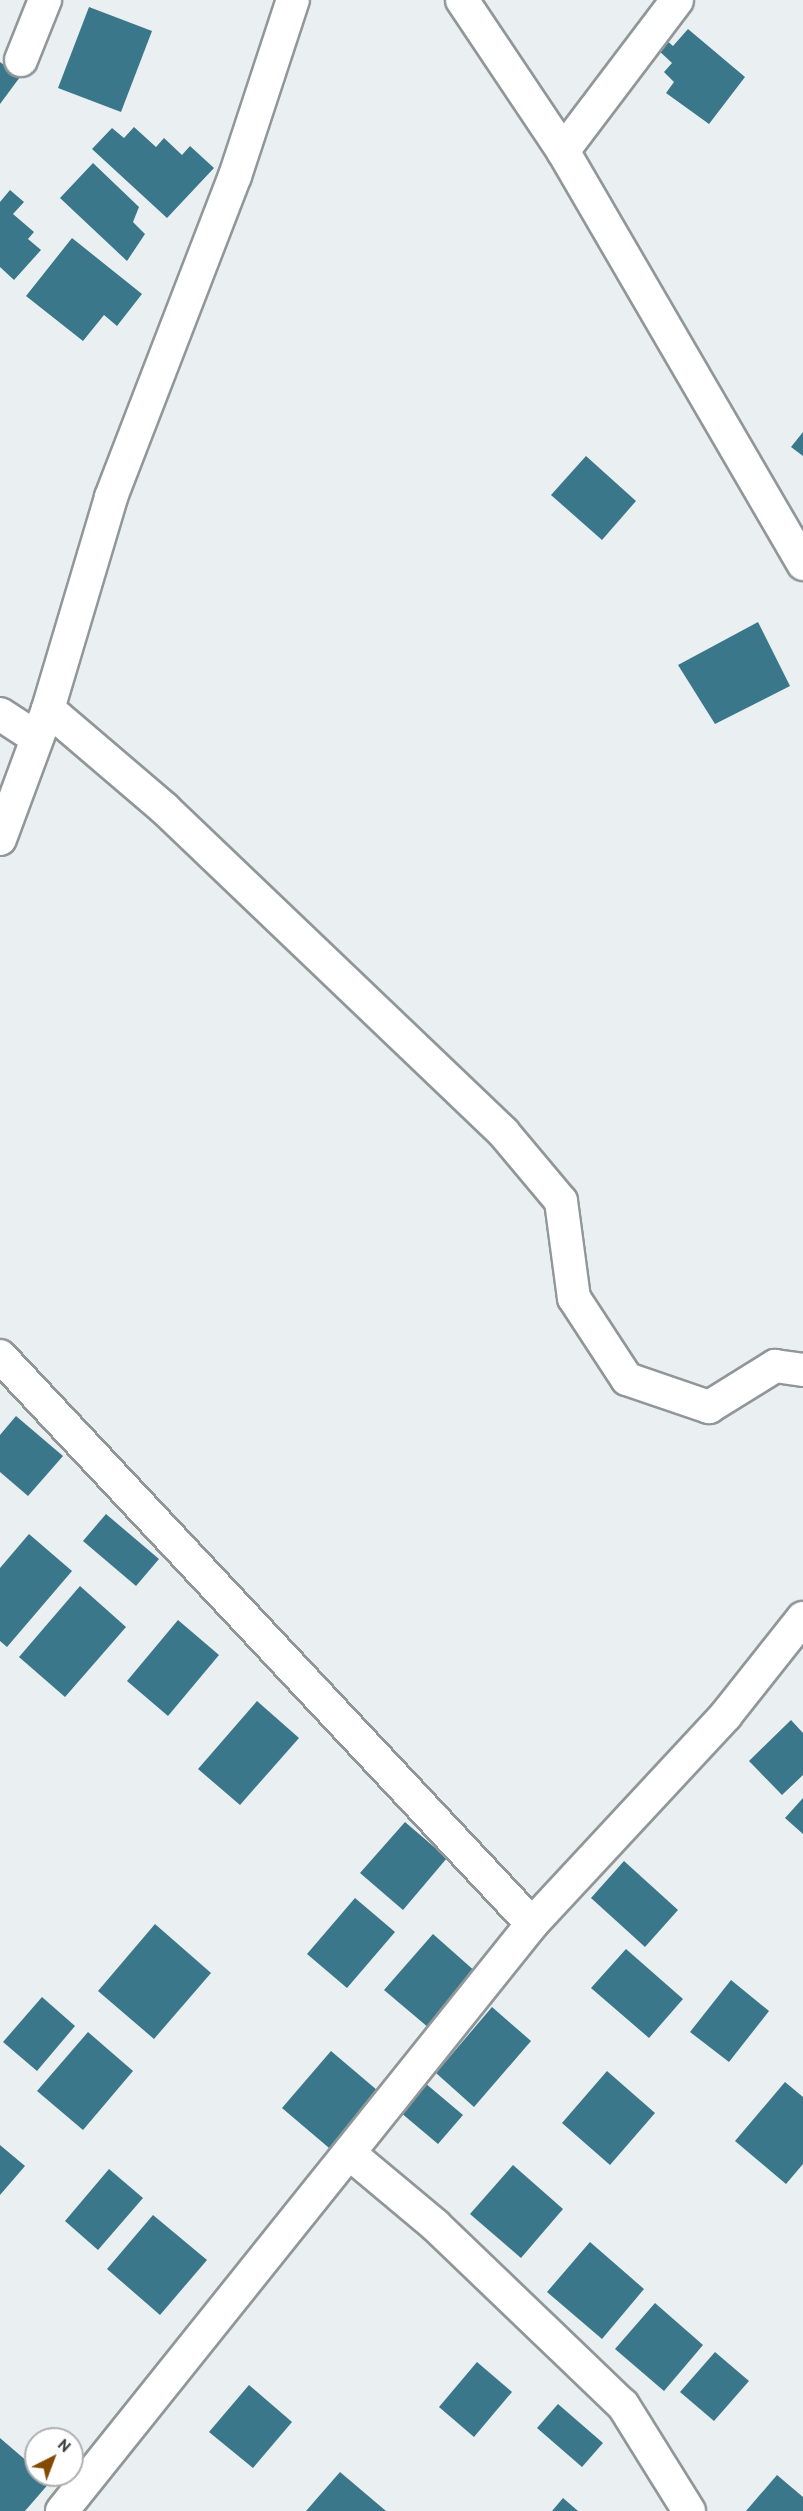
<!DOCTYPE html>
<html>
<head>
<meta charset="utf-8">
<style>
  body { margin:0 }
  #map { position:relative; width:803px; height:2511px; overflow:hidden; background:#eaf0f2; font-family:"PT Sans",sans-serif }
  div>[style] { position:absolute }
  .building>* { inset:0; background:#3a778a }
  .roads { filter:drop-shadow(2px 0 #919799) drop-shadow(-2px 0 #919799) drop-shadow(0 2px #919799) drop-shadow(0 -2px #919799) }
  .minor>* { height:32px; margin:-16px; padding:0 16px; transform-origin:16px; border-radius:16px; background:#fff }
  span { translate:-50% -50%; white-space:nowrap; text-align:center; line-height:1.15; -webkit-text-stroke:6px #fff; paint-order:stroke }
  .north { position:absolute; left:24px; top:2427px; width:60px; height:60px; box-sizing:border-box; background:#fff; border:2px solid #afb0b0; border-radius:50%; rotate:42deg; font-size:16px; font-weight:700; line-height:24px; text-align:center; color:#373a3a }
  .north::after { content:''; display:block; margin:auto; width:21px; height:27px; background:#844a00; clip-path:polygon(50% 0,100% 100%,50% 72%,0 100%) }
</style>
</head>
<body>
<div id="map">
  <div class="building">
    <i style="clip-path:polygon(89px 7px,152px 31px,121px 112px,58px 88px)"></i>
    <i style="clip-path:polygon(688px 29px,745px 77px,709px 124px,666px 93px,674px 82px,664px 72px,672px 63px,656px 48px,665px 39px,673px 46px)"></i>
    <i style="clip-path:polygon(0 62px,20px 77px,0 104px)"></i>
    <i style="clip-path:polygon(134px 127px,156px 147px,164px 138px,182px 155px,190px 146px,214px 168px,167px 218px,92px 149px,112px 128px,124px 138px)"></i>
    <i style="clip-path:polygon(93px 163px,139px 207px,133px 222px,145px 234px,127px 261px,60px 198px)"></i>
    <i style="clip-path:polygon(10px 190px,24px 202px,13px 214px,34px 232px,28px 239px,41px 250px,14px 280px,0 267px,0 202px)"></i>
    <i style="clip-path:polygon(72px 238px,142px 294px,117px 326px,104px 315px,83px 341px,26px 296px)"></i>
    <i style="clip-path:polygon(803px 432px,803px 456px,791px 447px)"></i>
    <i style="clip-path:polygon(586px 456px,636px 501px,602px 540px,551px 495px)"></i>
    <i style="clip-path:polygon(758px 622px,790px 686px,715px 724px,678px 665px)"></i>
    <i style="clip-path:polygon(16px 1416px,63px 1456px,28px 1496px,0 1472px,0 1435px)"></i>
    <i style="clip-path:polygon(106px 1514px,159px 1559px,136px 1586px,83px 1541px)"></i>
    <i style="clip-path:polygon(29px 1534px,72px 1571px,7px 1647px,0 1641px,0 1568px)"></i>
    <i style="clip-path:polygon(80px 1586px,126px 1627px,65px 1697px,19px 1657px)"></i>
    <i style="clip-path:polygon(178px 1620px,219px 1655px,168px 1716px,127px 1681px)"></i>
    <i style="clip-path:polygon(257px 1701px,299px 1738px,240px 1805px,198px 1769px)"></i>
    <i style="clip-path:polygon(791px 1720px,803px 1733px,803px 1775px,782px 1795px,749px 1761px)"></i>
    <i style="clip-path:polygon(803px 1798px,803px 1834px,785px 1818px)"></i>
    <i style="clip-path:polygon(405px 1822px,447px 1858px,403px 1910px,360px 1873px)"></i>
    <i style="clip-path:polygon(624px 1861px,678px 1910px,645px 1947px,591px 1898px)"></i>
    <i style="clip-path:polygon(355px 1898px,395px 1932px,347px 1988px,307px 1954px)"></i>
    <i style="clip-path:polygon(155px 1924px,211px 1973px,154px 2039px,98px 1991px)"></i>
    <i style="clip-path:polygon(433px 1934px,477px 1973px,429px 2028px,384px 1990px)"></i>
    <i style="clip-path:polygon(626px 1949px,683px 1999px,649px 2038px,591px 1988px)"></i>
    <i style="clip-path:polygon(731px 1980px,769px 2011px,729px 2062px,690px 2032px)"></i>
    <i style="clip-path:polygon(42px 1997px,75px 2026px,37px 2071px,3px 2042px)"></i>
    <i style="clip-path:polygon(492px 2007px,531px 2041px,474px 2107px,436px 2073px)"></i>
    <i style="clip-path:polygon(88px 2032px,133px 2071px,83px 2130px,37px 2091px)"></i>
    <i style="clip-path:polygon(331px 2051px,384px 2096px,335px 2153px,282px 2108px)"></i>
    <i style="clip-path:polygon(607px 2071px,655px 2113px,610px 2165px,562px 2123px)"></i>
    <i style="clip-path:polygon(785px 2082px,803px 2097px,803px 2164px,786px 2184px,735px 2141px)"></i>
    <i style="clip-path:polygon(425px 2083px,463px 2115px,438px 2144px,400px 2112px)"></i>
    <i style="clip-path:polygon(0 2145px,25px 2166px,0 2195px)"></i>
    <i style="clip-path:polygon(513px 2165px,563px 2209px,521px 2258px,470px 2214px)"></i>
    <i style="clip-path:polygon(109px 2169px,143px 2198px,98px 2250px,65px 2221px)"></i>
    <i style="clip-path:polygon(153px 2215px,207px 2260px,160px 2315px,107px 2269px)"></i>
    <i style="clip-path:polygon(590px 2242px,644px 2289px,602px 2339px,547px 2292px)"></i>
    <i style="clip-path:polygon(655px 2303px,703px 2345px,664px 2391px,615px 2349px)"></i>
    <i style="clip-path:polygon(715px 2352px,749px 2381px,714px 2421px,680px 2392px)"></i>
    <i style="clip-path:polygon(477px 2362px,512px 2392px,474px 2437px,439px 2407px)"></i>
    <i style="clip-path:polygon(249px 2385px,292px 2422px,253px 2468px,209px 2432px)"></i>
    <i style="clip-path:polygon(558px 2404px,603px 2443px,582px 2467px,537px 2428px)"></i>
    <i style="clip-path:polygon(0 2438px,36px 2469px,36px 2475px,51px 2481px,25px 2511px,0 2511px)"></i>
    <i style="clip-path:polygon(340px 2472px,386px 2511px,306px 2511px)"></i>
    <i style="clip-path:polygon(777px 2475px,803px 2497px,803px 2511px,746px 2511px)"></i>
    <i style="clip-path:polygon(563px 2498px,578px 2511px,552px 2511px)"></i>
  </div>
  <div class="roads">
    <div class="minor">
      <i style="left:462px;top:0;width:182px;rotate:56.2deg"></i>
      <i style="left:563px;top:151px;width:478px;rotate:59.8deg"></i>
      <i style="left:21px;top:60px;width:65px;rotate:-68.2deg"></i>
      <i style="left:563px;top:151px;width:189px;rotate:-52.9deg"></i>
      <i style="left:48px;top:709px;width:154px;rotate:40.5deg"></i>
      <i style="left:165px;top:809px;width:468px;rotate:43.7deg"></i>
      <i style="left:503px;top:1132px;width:90px;rotate:50deg"></i>
      <i style="left:561px;top:1201px;width:98px;rotate:82.4deg"></i>
      <i style="left:574px;top:1298px;width:97px;rotate:56.8deg"></i>
      <i style="left:627px;top:1379px;width:87px;rotate:18.9deg"></i>
      <i style="left:709px;top:1407px;width:78px;rotate:-31.8deg"></i>
      <i style="left:775px;top:1366px;width:28px;rotate:8deg"></i>
      <i style="left:0;top:714px;width:44px;rotate:33deg"></i>
      <i style="left:0;top:839px;width:139px;rotate:-69.7deg"></i>
      <i style="left:48px;top:709px;width:221px;rotate:-73.4deg"></i>
      <i style="left:111px;top:497px;width:344px;rotate:-68.9deg"></i>
      <i style="left:235px;top:176px;width:185px;rotate:-71.8deg"></i>
      <i style="left:0;top:1356px;width:778px;rotate:46.87deg"></i>
      <i style="left:349px;top:2153px;width:112px;rotate:39.9deg"></i>
      <i style="left:435px;top:2225px;width:260px;rotate:43.8deg"></i>
      <i style="left:623px;top:2405px;width:125px;rotate:58.1deg"></i>
      <i style="left:62px;top:2511px;width:752px;rotate:-51.32deg"></i>
      <i style="left:532px;top:1924px;width:285px;rotate:-47.1deg"></i>
      <i style="left:726px;top:1715px;width:124px;rotate:-51.6deg"></i>
    </div>
  </div>
  <div class="north">N</div>
</div>
</body>
</html>
